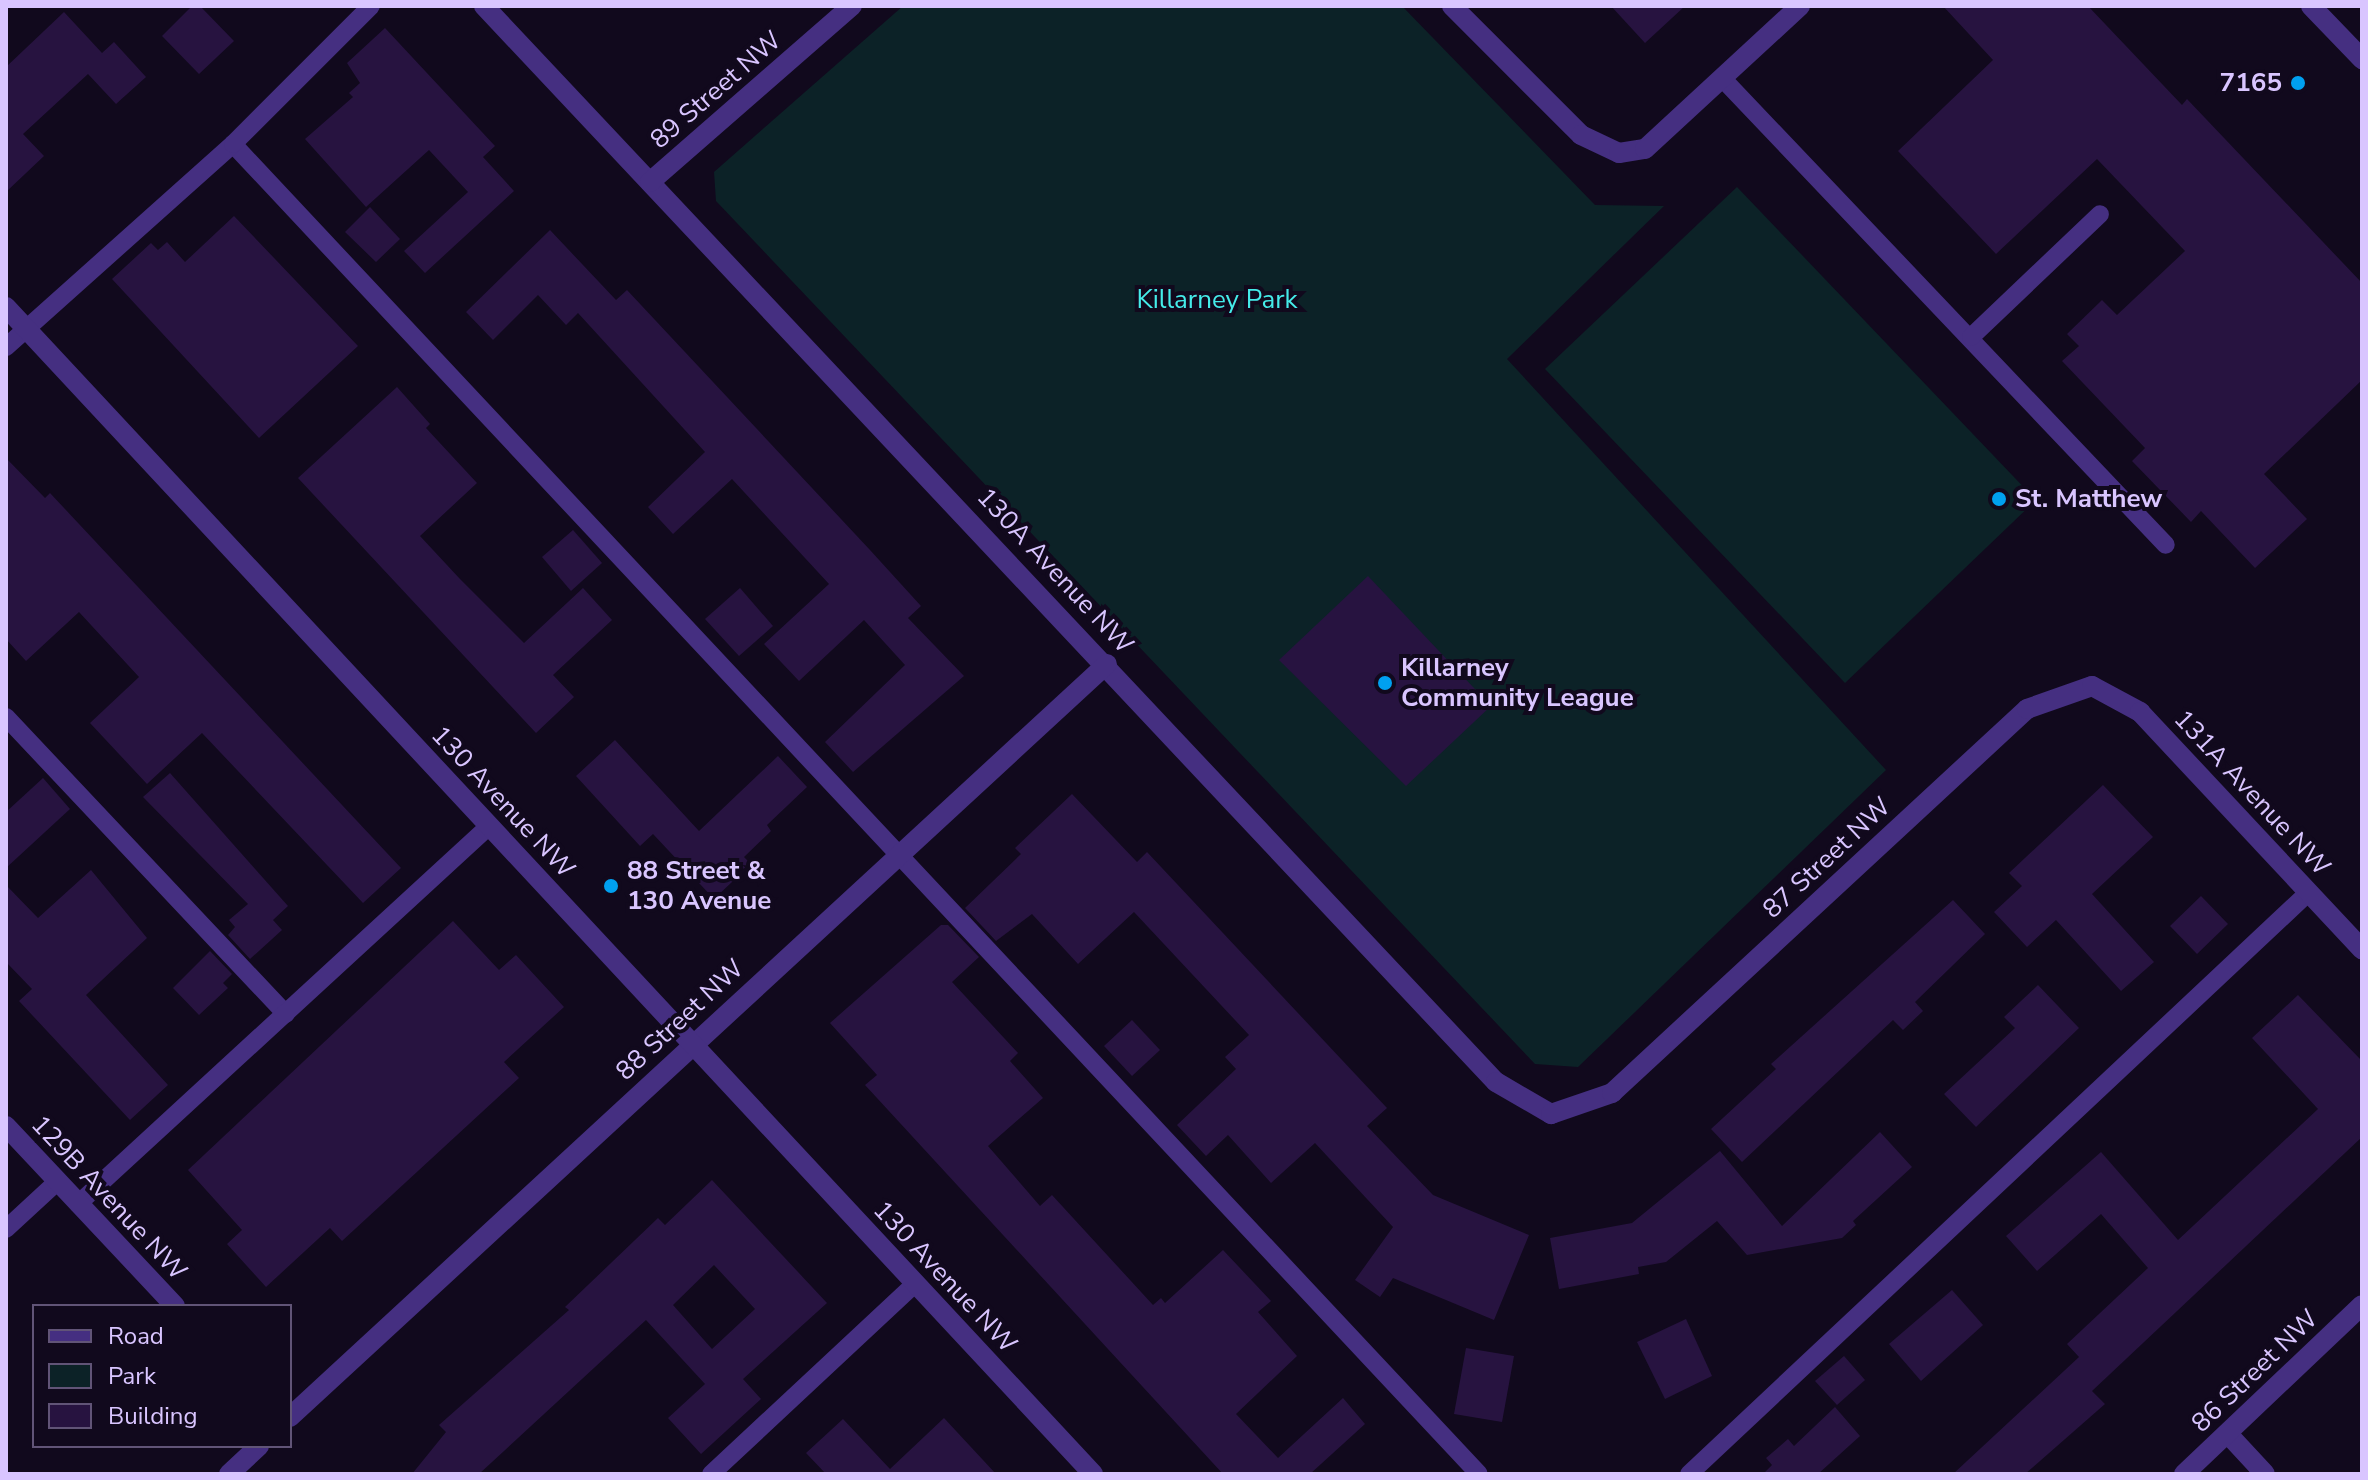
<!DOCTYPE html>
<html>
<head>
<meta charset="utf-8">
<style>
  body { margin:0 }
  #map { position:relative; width:2368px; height:1480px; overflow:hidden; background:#11091d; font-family:"Nunito Sans",sans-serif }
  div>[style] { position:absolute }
  .green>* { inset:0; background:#0c2227 }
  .building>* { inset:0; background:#271340 }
  .service>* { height:18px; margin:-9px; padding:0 9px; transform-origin:9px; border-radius:9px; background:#452f81 }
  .minor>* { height:20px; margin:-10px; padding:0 10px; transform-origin:10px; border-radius:10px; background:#452f81 }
  .tertiary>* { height:20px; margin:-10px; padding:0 10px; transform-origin:10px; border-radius:10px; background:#452f81 }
  .dots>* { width:22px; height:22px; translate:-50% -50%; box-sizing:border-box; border:4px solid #11091d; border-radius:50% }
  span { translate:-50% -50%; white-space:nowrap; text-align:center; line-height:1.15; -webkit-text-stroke:8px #11091d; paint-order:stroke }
  .poi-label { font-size:26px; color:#d9c5ff; font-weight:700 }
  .right { translate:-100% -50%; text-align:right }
  .left { translate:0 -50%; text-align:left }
  .street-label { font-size:26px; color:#d9c5ff }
  .park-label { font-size:26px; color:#45ebe9 }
  .frame { position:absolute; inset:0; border:8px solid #d9c5ff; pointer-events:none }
  .legend { position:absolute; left:32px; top:1304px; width:260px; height:144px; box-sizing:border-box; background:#11091d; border:2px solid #615477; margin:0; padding:10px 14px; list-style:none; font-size:24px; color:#d9c5ff }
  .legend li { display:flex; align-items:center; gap:16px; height:40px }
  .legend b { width:40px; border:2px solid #615477 }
</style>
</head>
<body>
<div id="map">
  <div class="green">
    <i style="clip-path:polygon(903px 6px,1402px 6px,1595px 205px,1664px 206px,1507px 359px,1886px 770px,1578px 1067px,1535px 1064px,716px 201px,714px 172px)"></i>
    <i style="clip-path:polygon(1737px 187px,2036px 500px,1845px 683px,1545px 369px)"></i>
  </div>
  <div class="building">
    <i style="clip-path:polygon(192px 6px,200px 6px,234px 41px,199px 74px,162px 36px)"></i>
    <i style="clip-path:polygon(1611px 6px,1685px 6px,1645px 43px)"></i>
    <i style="clip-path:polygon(1943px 6px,2088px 6px,2182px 105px,2187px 99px,2362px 283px,2362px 380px,2264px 474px,2307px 519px,2255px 568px,2201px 511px,2191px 522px,2132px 461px,2145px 448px,2062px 361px,2079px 346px,2067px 334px,2102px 300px,2117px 315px,2185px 251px,2097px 159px,1996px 254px,1898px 151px,1993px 60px)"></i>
    <i style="clip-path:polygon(64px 12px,102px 53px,114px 42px,146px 77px,116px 104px,88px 74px,23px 134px,44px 156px,6px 192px,6px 67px)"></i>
    <i style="clip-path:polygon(385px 28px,495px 146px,483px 157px,514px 191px,425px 273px,404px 251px,468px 192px,429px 150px,366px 207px,305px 139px,353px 97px,349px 93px,360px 83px,347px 63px)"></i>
    <i style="clip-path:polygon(370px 207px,400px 239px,376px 262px,345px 232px)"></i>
    <i style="clip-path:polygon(234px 216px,358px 346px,259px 438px,112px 279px,151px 243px,158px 250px,167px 242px,185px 262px)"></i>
    <i style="clip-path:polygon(550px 230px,616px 300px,627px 290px,870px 550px,921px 606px,908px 618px,964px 676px,853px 772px,825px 742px,905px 665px,864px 620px,799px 681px,764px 644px,829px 584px,732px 479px,673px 534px,648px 507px,705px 452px,578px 313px,566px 325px,538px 295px,493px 340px,466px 312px)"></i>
    <i style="clip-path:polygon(397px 387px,430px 424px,426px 428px,477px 483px,420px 536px,460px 579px,524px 643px,583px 588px,612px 620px,553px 675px,574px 697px,536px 733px,298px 478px)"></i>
    <i style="clip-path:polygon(6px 458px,45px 498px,50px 493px,401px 868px,363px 903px,202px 733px,147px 784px,90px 723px,139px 677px,79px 612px,26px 661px,6px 639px)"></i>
    <i style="clip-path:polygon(573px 530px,602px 563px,571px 591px,542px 557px)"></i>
    <i style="clip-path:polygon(1368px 576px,1491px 706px,1406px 786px,1279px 660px)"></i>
    <i style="clip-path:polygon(740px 588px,773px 626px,739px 656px,705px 619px)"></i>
    <i style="clip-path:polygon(615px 740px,699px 831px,778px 756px,807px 787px,767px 825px,771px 831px,744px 857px,751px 864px,714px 899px,653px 834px,640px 846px,576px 776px)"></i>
    <i style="clip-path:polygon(170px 773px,288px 906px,273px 920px,282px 930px,250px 959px,228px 935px,235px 927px,229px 920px,248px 904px,143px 797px)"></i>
    <i style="clip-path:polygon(43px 778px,70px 809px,6px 868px,6px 812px)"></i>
    <i style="clip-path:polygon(2103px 785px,2153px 837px,2092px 894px,2154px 962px,2121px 991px,2056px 920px,2027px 947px,1994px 912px,2022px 886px,2009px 873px)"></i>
    <i style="clip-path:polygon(1072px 794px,1137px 862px,1147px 852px,1387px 1108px,1367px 1126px,1433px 1195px,1529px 1235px,1494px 1320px,1393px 1278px,1380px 1297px,1355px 1280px,1393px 1227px,1315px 1143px,1271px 1183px,1228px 1135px,1206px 1156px,1177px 1125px,1236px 1069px,1225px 1057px,1249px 1035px,1134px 912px,1078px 964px,1032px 914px,996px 941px,965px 908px,1021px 854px,1015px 848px)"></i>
    <i style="clip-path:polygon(91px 870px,147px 938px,86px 995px,168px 1085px,130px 1120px,19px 1001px,32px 989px,6px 962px,6px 885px,38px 918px)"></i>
    <i style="clip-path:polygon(2201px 896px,2228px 924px,2197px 954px,2170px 926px)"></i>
    <i style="clip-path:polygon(1953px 900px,1985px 934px,1915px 1002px,1923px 1011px,1903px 1030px,1893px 1020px,1742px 1162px,1711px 1129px,1776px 1069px,1771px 1064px)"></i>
    <i style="clip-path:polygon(453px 921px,499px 970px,516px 955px,564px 1007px,504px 1062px,519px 1078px,342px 1241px,330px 1228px,266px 1287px,227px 1244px,242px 1230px,188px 1170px)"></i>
    <i style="clip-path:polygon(941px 925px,948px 925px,979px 957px,952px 982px,1018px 1053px,1010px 1061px,1043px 1098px,988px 1146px,1040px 1206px,1052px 1195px,1153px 1305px,1161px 1298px,1165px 1303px,1223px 1250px,1271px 1301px,1258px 1312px,1297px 1356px,1236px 1414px,1278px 1458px,1343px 1398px,1365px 1424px,1310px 1474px,1223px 1474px,865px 1085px,877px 1075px,830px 1023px)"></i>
    <i style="clip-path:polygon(210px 951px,232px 974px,223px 983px,228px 988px,199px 1015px,173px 988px)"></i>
    <i style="clip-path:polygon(2038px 985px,2079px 1028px,1976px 1127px,1944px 1094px,2015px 1028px,2004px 1017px)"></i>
    <i style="clip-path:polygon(2298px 995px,2362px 1061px,2362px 1137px,2092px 1391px,2105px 1404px,2025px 1474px,1953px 1474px,2079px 1357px,2067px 1344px,2148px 1268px,2101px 1214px,2037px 1271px,2006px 1236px,2101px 1152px,2178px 1240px,2318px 1109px,2252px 1038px)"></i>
    <i style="clip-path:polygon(1132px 1020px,1160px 1050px,1132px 1076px,1104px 1046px)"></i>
    <i style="clip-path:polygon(1880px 1132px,1912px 1167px,1853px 1221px,1856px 1225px,1842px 1238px,1747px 1255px,1717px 1221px,1666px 1262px,1638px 1267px,1639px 1274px,1559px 1289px,1550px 1238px,1632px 1223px,1720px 1151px,1782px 1226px)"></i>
    <i style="clip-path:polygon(evenodd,712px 1180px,827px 1303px,743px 1379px,761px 1399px,701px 1454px,668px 1418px,705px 1384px,646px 1320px,479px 1474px,412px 1474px,446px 1432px,439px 1425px,569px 1310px,565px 1307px,658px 1218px,665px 1225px,712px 1180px,714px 1265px,755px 1309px,712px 1349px,673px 1305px,714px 1265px)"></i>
    <i style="clip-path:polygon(1952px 1290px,1983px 1325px,1921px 1381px,1889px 1344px)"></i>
    <i style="clip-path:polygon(1686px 1319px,1712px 1376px,1665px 1399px,1637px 1342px)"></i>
    <i style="clip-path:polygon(1466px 1348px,1514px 1356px,1502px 1422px,1454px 1414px)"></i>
    <i style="clip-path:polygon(1844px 1356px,1865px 1380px,1837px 1405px,1815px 1381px)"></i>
    <i style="clip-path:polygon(1835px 1407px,1860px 1436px,1818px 1474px,1763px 1474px,1772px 1465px,1766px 1458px,1788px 1439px,1794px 1446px)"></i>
    <i style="clip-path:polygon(944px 1418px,996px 1474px,826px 1474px,806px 1453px,843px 1419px,890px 1469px)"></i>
  </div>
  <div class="service">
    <i style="left:1722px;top:78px;width:644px;rotate:46.45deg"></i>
    <i style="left:233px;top:144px;width:1822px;rotate:46.87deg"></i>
    <i style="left:1971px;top:337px;width:178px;rotate:-43.6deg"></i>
    <i style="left:6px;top:347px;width:305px;rotate:-41.8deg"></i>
    <i style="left:233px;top:144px;width:195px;rotate:-45deg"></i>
    <i style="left:6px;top:717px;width:408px;rotate:46.7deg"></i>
    <i style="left:78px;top:1204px;width:558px;rotate:-42.6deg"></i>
    <i style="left:6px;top:1229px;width:69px;rotate:-42.7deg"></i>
    <i style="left:711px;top:1474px;width:280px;rotate:-43deg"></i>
    <i style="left:1689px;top:1474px;width:850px;rotate:-43.19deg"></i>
  </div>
  <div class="minor">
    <i style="left:484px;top:6px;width:1477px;rotate:46.76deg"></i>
    <i style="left:1496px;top:1082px;width:64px;rotate:30.2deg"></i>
    <i style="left:1551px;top:1114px;width:65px;rotate:-19deg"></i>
    <i style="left:1612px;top:1093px;width:565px;rotate:-42.78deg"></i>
    <i style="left:2027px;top:709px;width:69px;rotate:-19.5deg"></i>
    <i style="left:2092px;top:686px;width:55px;rotate:28.4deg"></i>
    <i style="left:2140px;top:712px;width:325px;rotate:46.9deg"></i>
    <i style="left:1452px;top:6px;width:182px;rotate:45deg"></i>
    <i style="left:1581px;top:135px;width:42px;rotate:25.3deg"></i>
    <i style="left:1619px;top:153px;width:26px;rotate:-9deg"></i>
    <i style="left:1645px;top:149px;width:211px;rotate:-42.7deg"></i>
    <i style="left:650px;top:182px;width:268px;rotate:-41.1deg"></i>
    <i style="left:6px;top:1126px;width:247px;rotate:46.8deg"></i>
    <i style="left:290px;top:1417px;width:1111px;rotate:-42.67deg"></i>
    <i style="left:2228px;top:1434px;width:54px;rotate:47.2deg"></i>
    <i style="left:229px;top:1474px;width:41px;rotate:-43deg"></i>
    <i style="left:2184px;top:1474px;width:245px;rotate:-43.5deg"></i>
  </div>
  <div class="tertiary">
    <i style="left:2311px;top:6px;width:74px;rotate:46.1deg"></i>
    <i style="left:6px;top:307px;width:1595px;rotate:47.03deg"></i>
  </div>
  <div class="dots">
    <i style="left:2298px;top:83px;background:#00a0f0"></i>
    <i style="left:1999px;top:499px;background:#00a0f0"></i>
    <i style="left:1385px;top:683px;background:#00a0f0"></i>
    <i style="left:611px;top:886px;background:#00a0f0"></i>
  </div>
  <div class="poi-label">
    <span class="right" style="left:2282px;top:83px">7165</span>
    <span class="left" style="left:2015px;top:499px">St. Matthew</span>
    <span class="left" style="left:1401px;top:683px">Killarney<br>Community League</span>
    <span class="left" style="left:627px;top:886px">88 Street &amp;<br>130 Avenue</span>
  </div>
  <div class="street-label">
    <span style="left:716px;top:90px;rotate:-41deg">89 Street NW</span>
    <span style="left:1055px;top:571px;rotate:47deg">130A Avenue NW</span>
    <span style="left:2252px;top:793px;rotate:47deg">131A Avenue NW</span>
    <span style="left:503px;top:802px;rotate:47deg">130 Avenue NW</span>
    <span style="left:1827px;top:858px;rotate:-43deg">87 Street NW</span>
    <span style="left:680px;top:1020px;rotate:-43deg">88 Street NW</span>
    <span style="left:109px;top:1198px;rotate:47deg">129B Avenue NW</span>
    <span style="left:945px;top:1277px;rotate:47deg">130 Avenue NW</span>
    <span style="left:2255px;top:1371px;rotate:-44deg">86 Street NW</span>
  </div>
  <div class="park-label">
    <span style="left:1217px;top:300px">Killarney Park</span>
  </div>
  <div class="frame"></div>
  <ul class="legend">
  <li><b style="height:10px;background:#452f81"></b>Road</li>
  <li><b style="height:22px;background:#0c2227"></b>Park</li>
  <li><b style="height:22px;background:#271340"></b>Building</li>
  </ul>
</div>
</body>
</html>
